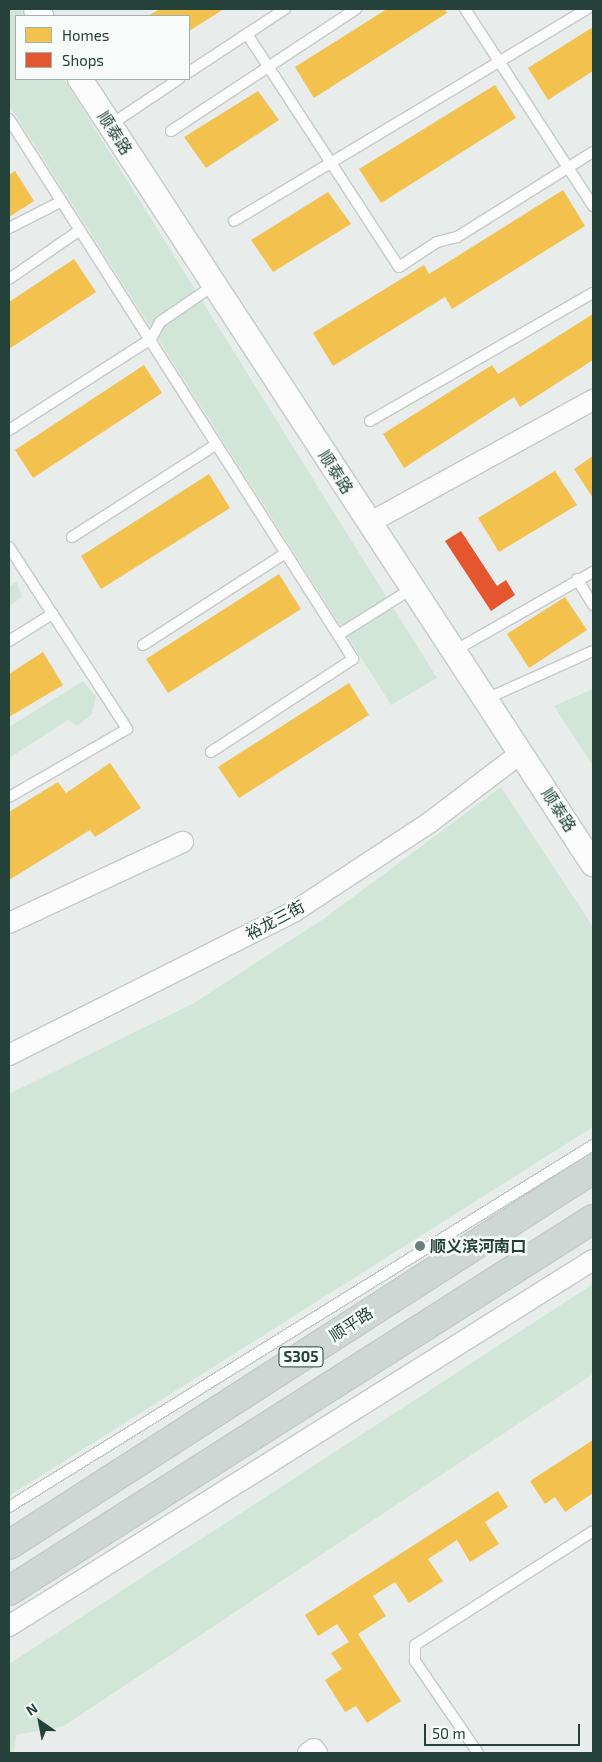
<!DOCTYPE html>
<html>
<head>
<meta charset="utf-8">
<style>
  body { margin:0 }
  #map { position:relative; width:602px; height:1762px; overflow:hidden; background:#e8edeb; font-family:"Exo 2","Noto Sans SC",sans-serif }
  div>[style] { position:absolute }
  .green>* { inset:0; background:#d1e6d8 }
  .homes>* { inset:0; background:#f2c14e }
  .shops>* { inset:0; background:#e4572e }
  .roads { filter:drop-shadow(1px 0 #c5cac8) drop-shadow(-1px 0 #c5cac8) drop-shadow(0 1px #c5cac8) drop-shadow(0 -1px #c5cac8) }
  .service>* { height:10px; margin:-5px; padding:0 5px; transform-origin:5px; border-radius:5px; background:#fcfcfc }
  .minor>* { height:20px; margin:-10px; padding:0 10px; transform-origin:10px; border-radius:10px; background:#fcfcfc }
  .tertiary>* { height:24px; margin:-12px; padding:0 12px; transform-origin:12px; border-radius:12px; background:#fcfcfc }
  .primary>* { height:28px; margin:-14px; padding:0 14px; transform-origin:14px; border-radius:14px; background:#cfd7d5 }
  .dots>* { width:14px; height:14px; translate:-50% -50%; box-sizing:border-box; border:2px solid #f7fbf9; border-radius:50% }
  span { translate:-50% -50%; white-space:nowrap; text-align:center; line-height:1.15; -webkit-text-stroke:5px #f7fbf9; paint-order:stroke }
  .shield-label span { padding:1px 4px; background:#f7fbf9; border:1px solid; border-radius:4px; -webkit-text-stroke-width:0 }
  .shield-label { font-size:15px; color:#24423a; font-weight:700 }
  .street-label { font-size:16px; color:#24423a }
  .poi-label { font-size:16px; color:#24423a; font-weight:700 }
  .left { translate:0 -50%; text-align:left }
  .frame { position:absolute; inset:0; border:10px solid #24423a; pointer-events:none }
  .legend { position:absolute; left:15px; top:15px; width:175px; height:65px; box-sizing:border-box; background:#f7fbf9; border:1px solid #a3b1ad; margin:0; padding:6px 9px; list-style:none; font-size:15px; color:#24423a }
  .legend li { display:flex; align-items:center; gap:10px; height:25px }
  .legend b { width:25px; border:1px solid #a3b1ad }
  .north { position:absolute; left:15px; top:1697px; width:50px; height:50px; -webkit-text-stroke:4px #f7fbf9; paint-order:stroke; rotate:327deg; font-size:14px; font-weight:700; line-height:20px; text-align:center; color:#24423a }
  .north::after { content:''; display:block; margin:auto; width:18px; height:22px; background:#24423a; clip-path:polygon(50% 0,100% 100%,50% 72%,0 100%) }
  .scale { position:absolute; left:424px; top:1724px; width:156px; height:22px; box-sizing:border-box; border:2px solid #24423a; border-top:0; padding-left:6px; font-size:15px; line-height:18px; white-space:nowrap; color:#24423a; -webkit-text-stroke:4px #f7fbf9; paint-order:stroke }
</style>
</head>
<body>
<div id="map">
  <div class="green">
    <i style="clip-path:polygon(9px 9px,21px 9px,25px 16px,16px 16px,16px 79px,64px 79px,437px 678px,391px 705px,9px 105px)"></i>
    <i style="clip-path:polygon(17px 582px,22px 597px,9px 606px,9px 586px)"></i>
    <i style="clip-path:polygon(83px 681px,96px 697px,92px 714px,77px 726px,68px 720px,9px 758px,9px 727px)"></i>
    <i style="clip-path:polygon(593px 689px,593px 766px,554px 706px)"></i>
    <i style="clip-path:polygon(501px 787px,593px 927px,593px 1127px,9px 1496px,9px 1094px,194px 1003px,322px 920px)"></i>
    <i style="clip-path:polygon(593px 1284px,593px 1374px,64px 1726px,16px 1735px,14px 1753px,9px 1753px,9px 1664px)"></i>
  </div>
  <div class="homes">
    <i style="clip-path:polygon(160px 9px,224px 9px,189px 31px,189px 16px,148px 16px)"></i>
    <i style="clip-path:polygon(387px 9px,445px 9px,447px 13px,314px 98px,295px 67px)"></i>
    <i style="clip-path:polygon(593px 27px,593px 71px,548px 100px,528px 68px)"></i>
    <i style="clip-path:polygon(495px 85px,516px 118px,381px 203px,359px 169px)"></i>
    <i style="clip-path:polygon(258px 91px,279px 120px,206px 168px,184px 137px)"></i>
    <i style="clip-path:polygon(15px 171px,34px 201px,9px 217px,9px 175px)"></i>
    <i style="clip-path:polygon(563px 190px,585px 226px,452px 309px,445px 297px,333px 366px,313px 333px,424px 265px,429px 274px)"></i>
    <i style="clip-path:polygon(328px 192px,351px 224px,273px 272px,251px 240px)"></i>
    <i style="clip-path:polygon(74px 259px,96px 292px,9px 349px,9px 302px)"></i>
    <i style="clip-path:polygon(593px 314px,593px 360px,520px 407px,514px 397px,404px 468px,383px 434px,492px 365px,498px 374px)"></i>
    <i style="clip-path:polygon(144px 365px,162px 393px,33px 478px,15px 450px)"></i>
    <i style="clip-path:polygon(593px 456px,593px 498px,574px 469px)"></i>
    <i style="clip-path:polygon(555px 471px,577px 505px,499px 552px,478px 518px)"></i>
    <i style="clip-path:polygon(209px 474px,230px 508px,101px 589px,81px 556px)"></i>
    <i style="clip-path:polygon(279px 574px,301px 609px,168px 693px,146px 659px)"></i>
    <i style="clip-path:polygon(565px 597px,587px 630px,529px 668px,507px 634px)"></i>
    <i style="clip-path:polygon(43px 652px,63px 685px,9px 717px,9px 674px)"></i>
    <i style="clip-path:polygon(349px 683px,369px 715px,239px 798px,218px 767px)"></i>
    <i style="clip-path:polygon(110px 763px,141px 808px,95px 837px,90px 830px,9px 880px,9px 812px,58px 782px,66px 793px)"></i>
    <i style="clip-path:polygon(593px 1440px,593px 1493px,565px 1512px,555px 1497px,545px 1504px,530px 1481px)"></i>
    <i style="clip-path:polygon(498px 1491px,508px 1507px,485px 1522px,499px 1544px,470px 1562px,457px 1540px,428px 1559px,443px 1581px,409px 1603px,395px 1582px,373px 1596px,386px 1616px,358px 1634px,401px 1701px,367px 1723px,356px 1706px,345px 1712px,325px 1680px,342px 1669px,331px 1653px,349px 1642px,337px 1624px,318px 1636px,305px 1615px)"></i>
  </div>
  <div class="shops">
    <i style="clip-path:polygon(461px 531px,497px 586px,506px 580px,515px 595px,491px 611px,445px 541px)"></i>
  </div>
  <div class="roads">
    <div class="service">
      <i style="left:465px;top:9px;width:235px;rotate:57deg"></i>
      <i style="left:247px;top:34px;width:278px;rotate:56.9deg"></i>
      <i style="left:399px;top:267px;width:45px;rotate:-33.3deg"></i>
      <i style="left:437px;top:242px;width:21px;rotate:-14deg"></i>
      <i style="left:457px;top:237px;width:160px;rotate:-32deg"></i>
      <i style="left:189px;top:72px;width:115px;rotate:-33.3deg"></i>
      <i style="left:9px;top:119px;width:612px;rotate:57.48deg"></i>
      <i style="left:338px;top:635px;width:89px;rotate:-32.1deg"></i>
      <i style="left:110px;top:125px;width:83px;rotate:-33.7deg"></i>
      <i style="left:171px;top:131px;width:222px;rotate:-33.4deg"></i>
      <i style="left:234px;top:221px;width:412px;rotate:-31deg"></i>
      <i style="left:9px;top:228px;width:59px;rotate:-27deg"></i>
      <i style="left:9px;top:279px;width:86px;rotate:-34.6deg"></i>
      <i style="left:370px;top:421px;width:257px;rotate:-29.9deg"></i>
      <i style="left:9px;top:430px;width:169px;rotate:-32.7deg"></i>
      <i style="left:151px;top:339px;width:19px;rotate:-62deg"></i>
      <i style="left:160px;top:322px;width:65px;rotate:-34.4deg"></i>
      <i style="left:72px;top:537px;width:172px;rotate:-32.7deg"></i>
      <i style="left:9px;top:547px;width:217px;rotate:57deg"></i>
      <i style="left:127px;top:729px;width:136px;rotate:150deg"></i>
      <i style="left:577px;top:579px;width:31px;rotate:58deg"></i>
      <i style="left:9px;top:641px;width:51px;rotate:-32.1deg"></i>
      <i style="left:143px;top:645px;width:170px;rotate:-32.8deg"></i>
      <i style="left:454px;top:651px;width:160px;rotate:-29.6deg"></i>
      <i style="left:486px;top:699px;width:117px;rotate:-24.2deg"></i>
      <i style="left:211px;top:752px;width:170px;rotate:-33.2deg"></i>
      <i style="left:353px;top:659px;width:28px;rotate:-122deg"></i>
      <i style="left:9px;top:1507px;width:687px;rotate:-31.79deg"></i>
      <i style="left:478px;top:1753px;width:112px;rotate:-124.4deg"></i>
      <i style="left:415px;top:1661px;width:16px;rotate:-90deg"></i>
      <i style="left:415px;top:1645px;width:211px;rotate:-32.6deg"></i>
    </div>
    <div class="minor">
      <i style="left:369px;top:523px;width:256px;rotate:-28.8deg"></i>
      <i style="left:9px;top:923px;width:192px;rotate:-25deg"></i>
      <i style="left:9px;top:1055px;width:320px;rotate:-26.7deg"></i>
      <i style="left:295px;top:911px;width:160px;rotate:-33.3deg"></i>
      <i style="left:429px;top:823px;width:116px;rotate:-37.3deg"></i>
      <i style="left:9px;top:1626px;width:689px;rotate:-32.08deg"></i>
      <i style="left:308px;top:1753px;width:7px;rotate:-34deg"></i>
      <i style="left:314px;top:1749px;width:5px;rotate:53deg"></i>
    </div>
    <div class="tertiary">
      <i style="left:36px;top:9px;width:9px;rotate:54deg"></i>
      <i style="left:80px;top:79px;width:938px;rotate:56.84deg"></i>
    </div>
    <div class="primary">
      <i style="left:9px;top:1545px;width:695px;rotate:-32.77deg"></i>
      <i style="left:9px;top:1591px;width:692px;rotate:-32.5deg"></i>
    </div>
  </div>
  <div class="dots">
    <i style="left:420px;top:1246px;background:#697e78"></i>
  </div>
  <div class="shield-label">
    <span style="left:301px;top:1357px">S305</span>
  </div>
  <div class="street-label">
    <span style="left:115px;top:133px;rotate:57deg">顺泰路</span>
    <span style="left:336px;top:472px;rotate:57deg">顺泰路</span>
    <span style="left:559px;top:810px;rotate:57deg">顺泰路</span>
    <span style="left:275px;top:920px;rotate:-28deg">裕龙三街</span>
    <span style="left:351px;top:1324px;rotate:-33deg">顺平路</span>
  </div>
  <div class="poi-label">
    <span class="left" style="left:430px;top:1246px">顺义滨河南口</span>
  </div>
  <div class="frame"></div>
  <ul class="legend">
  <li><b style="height:14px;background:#f2c14e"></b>Homes</li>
  <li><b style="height:14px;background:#e4572e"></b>Shops</li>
  </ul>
  <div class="north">N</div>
  <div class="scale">50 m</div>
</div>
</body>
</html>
